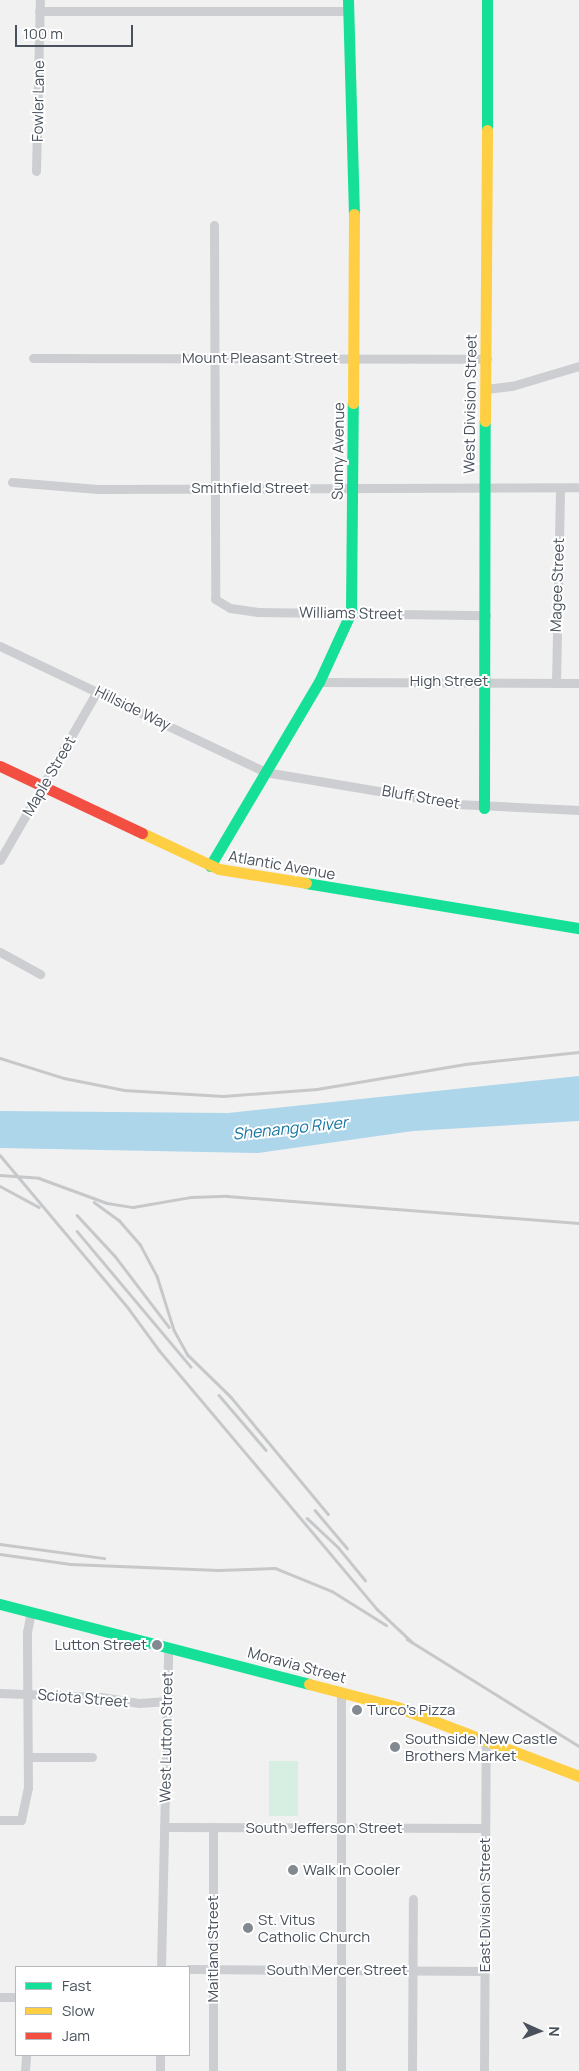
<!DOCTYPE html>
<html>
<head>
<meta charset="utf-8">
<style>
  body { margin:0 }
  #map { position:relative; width:579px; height:2071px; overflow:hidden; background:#f1f1f1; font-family:Manrope,sans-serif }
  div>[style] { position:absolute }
  .green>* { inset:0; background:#d7efe3 }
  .water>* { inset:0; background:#add6ea }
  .street>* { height:9px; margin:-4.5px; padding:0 4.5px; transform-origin:4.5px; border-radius:4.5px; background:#ccced1 }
  .fast>* { height:11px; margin:-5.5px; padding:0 5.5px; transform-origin:5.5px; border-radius:5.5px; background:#16e098 }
  .slow>* { height:11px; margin:-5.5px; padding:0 5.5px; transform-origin:5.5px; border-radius:5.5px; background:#ffcf43 }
  .jam>* { height:11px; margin:-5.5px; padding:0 5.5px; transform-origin:5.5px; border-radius:5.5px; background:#f24e42 }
  .rail>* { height:2.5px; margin:-1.25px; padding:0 1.25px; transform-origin:1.25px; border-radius:1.25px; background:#c6c8ca }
  .dots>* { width:14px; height:14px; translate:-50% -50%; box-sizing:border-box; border:2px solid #fff; border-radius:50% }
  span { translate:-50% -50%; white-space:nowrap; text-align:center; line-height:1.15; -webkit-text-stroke:4px #fff; paint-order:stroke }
  .street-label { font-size:15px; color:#48515c }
  .poi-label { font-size:15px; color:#48515c }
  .right { translate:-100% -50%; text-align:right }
  .left { translate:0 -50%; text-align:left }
  .water-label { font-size:16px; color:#1575a3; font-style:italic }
  .legend { position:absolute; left:15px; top:1966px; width:175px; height:90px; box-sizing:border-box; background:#fff; border:1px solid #b6b9be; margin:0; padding:6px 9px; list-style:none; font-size:15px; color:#48515c }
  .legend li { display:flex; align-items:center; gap:10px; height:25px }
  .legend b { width:25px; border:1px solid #b6b9be }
  .north { position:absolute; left:514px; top:2006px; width:50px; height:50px; -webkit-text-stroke:4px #fff; paint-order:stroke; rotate:92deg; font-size:14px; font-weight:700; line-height:20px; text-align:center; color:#48515c }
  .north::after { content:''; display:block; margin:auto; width:18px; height:22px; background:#48515c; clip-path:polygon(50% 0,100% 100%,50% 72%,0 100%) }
  .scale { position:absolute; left:15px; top:25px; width:118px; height:22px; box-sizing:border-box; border:2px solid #48515c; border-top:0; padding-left:6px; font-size:15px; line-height:18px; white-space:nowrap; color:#48515c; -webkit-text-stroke:4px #fff; paint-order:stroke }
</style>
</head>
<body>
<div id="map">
  <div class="green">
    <i style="clip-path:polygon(269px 1761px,298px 1761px,298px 1816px,269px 1816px)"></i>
  </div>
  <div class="water">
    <i style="clip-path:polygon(579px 1076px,579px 1121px,413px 1131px,258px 1153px,0 1148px,0 1111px,228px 1113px)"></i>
  </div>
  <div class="street">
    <i style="left:39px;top:11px;width:310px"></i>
    <i style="left:36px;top:171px;width:171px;rotate:-88.7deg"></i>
    <i style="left:214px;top:225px;width:374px;rotate:89.8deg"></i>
    <i style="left:215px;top:599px;width:17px;rotate:31deg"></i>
    <i style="left:230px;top:608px;width:28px;rotate:8deg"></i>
    <i style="left:258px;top:612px;width:228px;rotate:0.8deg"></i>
    <i style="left:33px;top:358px;width:454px;rotate:0.1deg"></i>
    <i style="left:486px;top:389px;width:26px;rotate:-7deg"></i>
    <i style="left:512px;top:386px;width:70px;rotate:-16.6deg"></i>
    <i style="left:12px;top:482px;width:86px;rotate:4.7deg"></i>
    <i style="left:98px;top:489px;width:481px;rotate:-0.2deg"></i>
    <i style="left:0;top:646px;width:293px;rotate:25.4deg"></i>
    <i style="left:265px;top:772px;width:194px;rotate:9.5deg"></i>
    <i style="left:456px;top:804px;width:123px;rotate:2.8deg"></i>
    <i style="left:319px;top:682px;width:260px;rotate:0.2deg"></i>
    <i style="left:556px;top:683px;width:195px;rotate:-88.8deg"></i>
    <i style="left:0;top:860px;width:195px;rotate:-60.1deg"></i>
    <i style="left:0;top:952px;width:46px;rotate:28.8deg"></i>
    <i style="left:0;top:1693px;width:101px;rotate:2.3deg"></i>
    <i style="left:101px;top:1697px;width:38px;rotate:9deg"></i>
    <i style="left:139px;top:1703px;width:28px;rotate:-4deg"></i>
    <i style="left:29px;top:1757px;width:63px"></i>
    <i style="left:0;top:1820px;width:21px"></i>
    <i style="left:21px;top:1820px;width:33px;rotate:-78deg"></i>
    <i style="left:28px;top:1788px;width:156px;rotate:-90.4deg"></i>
    <i style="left:27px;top:1632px;width:20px;rotate:-79deg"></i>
    <i style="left:164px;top:1827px;width:321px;rotate:0.2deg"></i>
    <i style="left:161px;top:1967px;width:320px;rotate:-88.7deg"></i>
    <i style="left:189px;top:1969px;width:296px;rotate:0.4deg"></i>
    <i style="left:0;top:1997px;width:16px"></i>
    <i style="left:25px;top:2071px;width:16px;rotate:-86deg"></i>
    <i style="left:160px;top:2071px;width:16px;rotate:-90deg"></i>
    <i style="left:213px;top:2071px;width:244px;rotate:-90deg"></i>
    <i style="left:341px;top:2071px;width:379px;rotate:-90deg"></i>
    <i style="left:412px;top:2071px;width:172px;rotate:-89.7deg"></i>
    <i style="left:484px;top:2071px;width:332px;rotate:-89.7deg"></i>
  </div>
  <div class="fast">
    <i style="left:348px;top:0;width:214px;rotate:88.4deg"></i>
    <i style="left:487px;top:130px;width:130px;rotate:-90deg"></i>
    <i style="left:484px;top:808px;width:387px;rotate:-89.9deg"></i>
    <i style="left:210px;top:866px;width:214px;rotate:-59.4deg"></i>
    <i style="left:319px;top:682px;width:77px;rotate:-65.4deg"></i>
    <i style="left:351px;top:612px;width:209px;rotate:-89.5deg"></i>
    <i style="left:306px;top:883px;width:277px;rotate:9.4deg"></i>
    <i style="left:0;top:1604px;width:319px;rotate:14.5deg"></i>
  </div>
  <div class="slow">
    <i style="left:353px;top:403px;width:189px;rotate:-89.7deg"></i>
    <i style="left:485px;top:421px;width:291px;rotate:-89.6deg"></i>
    <i style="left:142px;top:833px;width:85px;rotate:25.1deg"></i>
    <i style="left:219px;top:869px;width:88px;rotate:9.1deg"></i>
    <i style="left:309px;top:1684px;width:91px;rotate:14.6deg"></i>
    <i style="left:397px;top:1707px;width:195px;rotate:20.8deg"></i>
  </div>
  <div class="jam">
    <i style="left:0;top:766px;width:157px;rotate:25.3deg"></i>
  </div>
  <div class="rail">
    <i style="left:0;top:1058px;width:67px;rotate:17.4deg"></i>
    <i style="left:64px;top:1078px;width:61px;rotate:11.3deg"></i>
    <i style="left:124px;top:1090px;width:99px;rotate:3.5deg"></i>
    <i style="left:223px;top:1096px;width:94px;rotate:-4.3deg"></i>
    <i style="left:317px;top:1089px;width:150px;rotate:-9.6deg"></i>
    <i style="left:465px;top:1064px;width:115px;rotate:-6deg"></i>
    <i style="left:0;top:1155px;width:201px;rotate:50deg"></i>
    <i style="left:129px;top:1309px;width:51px;rotate:53.8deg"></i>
    <i style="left:159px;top:1350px;width:339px;rotate:49.9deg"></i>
    <i style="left:377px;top:1609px;width:48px;rotate:43.3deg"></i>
    <i style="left:0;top:1175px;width:39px;rotate:4deg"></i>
    <i style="left:39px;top:1178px;width:72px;rotate:20.2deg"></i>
    <i style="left:107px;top:1203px;width:26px;rotate:9deg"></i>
    <i style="left:133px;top:1207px;width:59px;rotate:-9.8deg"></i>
    <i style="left:191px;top:1197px;width:36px;rotate:-2deg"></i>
    <i style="left:227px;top:1196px;width:353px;rotate:4.4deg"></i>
    <i style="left:0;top:1186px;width:44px;rotate:28.3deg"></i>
    <i style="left:94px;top:1202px;width:31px;rotate:36deg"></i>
    <i style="left:119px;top:1220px;width:32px;rotate:49deg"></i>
    <i style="left:140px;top:1244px;width:36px;rotate:62deg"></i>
    <i style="left:157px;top:1276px;width:57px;rotate:72.5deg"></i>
    <i style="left:174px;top:1330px;width:29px;rotate:61deg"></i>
    <i style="left:188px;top:1355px;width:60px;rotate:44.3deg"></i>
    <i style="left:231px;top:1397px;width:152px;rotate:50.3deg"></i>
    <i style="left:77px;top:1215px;width:56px;rotate:47.2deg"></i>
    <i style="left:115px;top:1256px;width:89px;rotate:52.7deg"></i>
    <i style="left:77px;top:1231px;width:177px;rotate:50deg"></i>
    <i style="left:219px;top:1395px;width:72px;rotate:49.5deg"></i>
    <i style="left:315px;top:1510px;width:50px;rotate:49.9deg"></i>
    <i style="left:307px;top:1518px;width:42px;rotate:43.1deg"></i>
    <i style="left:338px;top:1547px;width:43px;rotate:50.7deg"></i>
    <i style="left:0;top:1544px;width:105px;rotate:7.7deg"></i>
    <i style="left:0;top:1554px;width:71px;rotate:8.1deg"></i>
    <i style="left:70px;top:1564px;width:148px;rotate:2.3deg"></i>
    <i style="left:218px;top:1570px;width:57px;rotate:-2deg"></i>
    <i style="left:275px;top:1568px;width:61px;rotate:22deg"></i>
    <i style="left:332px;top:1591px;width:64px;rotate:32.2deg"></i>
    <i style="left:407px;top:1639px;width:203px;rotate:31.9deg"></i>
  </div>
  <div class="dots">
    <i style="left:157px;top:1645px;background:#838990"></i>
    <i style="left:357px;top:1710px;background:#838990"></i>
    <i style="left:395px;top:1747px;background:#838990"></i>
    <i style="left:293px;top:1870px;background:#838990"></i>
    <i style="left:248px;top:1928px;background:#838990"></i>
  </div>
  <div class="street-label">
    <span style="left:38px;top:101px;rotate:-89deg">Fowler Lane</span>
    <span style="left:260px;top:358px">Mount Pleasant Street</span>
    <span style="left:470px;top:404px;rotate:-89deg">West Division Street</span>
    <span style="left:338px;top:451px;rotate:-89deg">Sunny Avenue</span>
    <span style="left:250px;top:488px">Smithfield Street</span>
    <span style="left:557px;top:585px;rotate:-88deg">Magee Street</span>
    <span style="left:351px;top:613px;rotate:1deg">Williams Street</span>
    <span style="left:449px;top:681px">High Street</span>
    <span style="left:133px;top:708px;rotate:26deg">Hillside Way</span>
    <span style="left:49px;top:776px;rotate:-60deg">Maple Street</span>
    <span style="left:421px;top:797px;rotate:10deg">Bluff Street</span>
    <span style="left:282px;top:865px;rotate:10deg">Atlantic Avenue</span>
    <span style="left:297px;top:1665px;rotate:15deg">Moravia Street</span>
    <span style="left:83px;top:1698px;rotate:5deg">Sciota Street</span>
    <span style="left:166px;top:1737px;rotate:-89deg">West Lutton Street</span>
    <span style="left:324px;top:1828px">South Jefferson Street</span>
    <span style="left:485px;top:1905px;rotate:-90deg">East Division Street</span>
    <span style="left:213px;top:1949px;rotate:-90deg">Maitland Street</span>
    <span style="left:337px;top:1970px">South Mercer Street</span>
  </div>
  <div class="poi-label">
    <span class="right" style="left:147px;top:1645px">Lutton Street</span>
    <span class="left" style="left:367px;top:1710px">Turco's Pizza</span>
    <span class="left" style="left:405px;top:1747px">Southside New Castle<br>Brothers Market</span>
    <span class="left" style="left:303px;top:1870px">Walk In Cooler</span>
    <span class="left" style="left:258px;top:1928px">St. Vitus<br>Catholic Church</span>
  </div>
  <div class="water-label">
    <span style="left:290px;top:1128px;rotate:-6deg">Shenango River</span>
  </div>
  <ul class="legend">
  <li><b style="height:6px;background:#16e098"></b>Fast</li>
  <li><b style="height:6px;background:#ffcf43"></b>Slow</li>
  <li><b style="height:6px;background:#f24e42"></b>Jam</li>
  </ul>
  <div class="north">N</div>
  <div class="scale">100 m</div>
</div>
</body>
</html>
